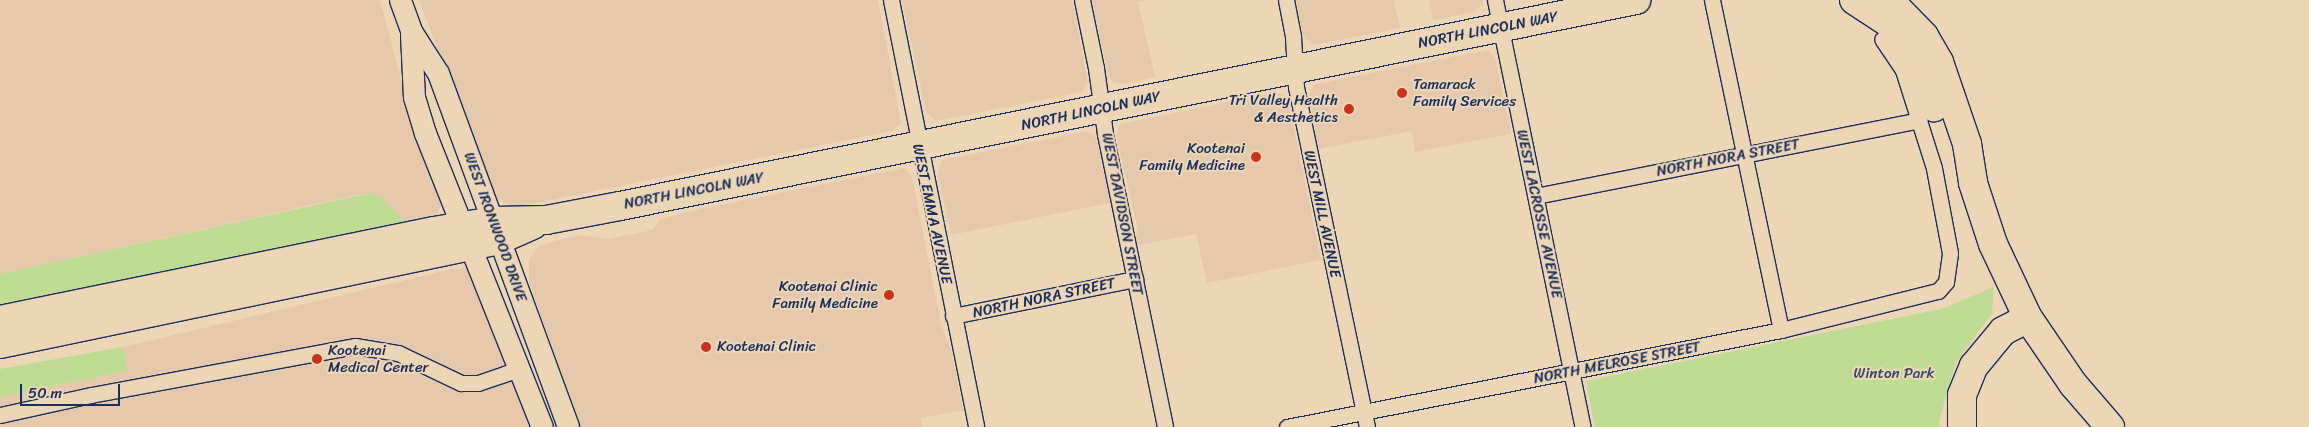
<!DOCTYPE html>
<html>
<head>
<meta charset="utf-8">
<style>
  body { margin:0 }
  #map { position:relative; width:2309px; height:427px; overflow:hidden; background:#edd6b5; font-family:Sriracha,sans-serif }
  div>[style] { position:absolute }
  .built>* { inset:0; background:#e6c9ad }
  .green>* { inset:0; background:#bedc94 }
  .roads { filter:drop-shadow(1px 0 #1b2f5e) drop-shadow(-1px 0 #1b2f5e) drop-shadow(0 1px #1b2f5e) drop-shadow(0 -1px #1b2f5e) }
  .street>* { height:15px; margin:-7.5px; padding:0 7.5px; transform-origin:7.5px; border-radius:7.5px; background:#edd6b5 }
  .secondary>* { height:21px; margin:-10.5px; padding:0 10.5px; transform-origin:10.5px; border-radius:10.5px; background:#edd6b5 }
  .highway>* { height:28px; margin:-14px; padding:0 14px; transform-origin:14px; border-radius:14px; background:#edd6b5 }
  .dots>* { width:14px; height:14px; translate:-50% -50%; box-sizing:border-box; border:2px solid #edd6b5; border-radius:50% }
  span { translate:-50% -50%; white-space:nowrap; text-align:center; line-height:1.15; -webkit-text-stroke:4px #edd6b5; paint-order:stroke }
  .street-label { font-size:15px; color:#1b2f5e }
  .poi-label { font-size:15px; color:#1b2f5e }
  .left { translate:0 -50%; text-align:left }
  .right { translate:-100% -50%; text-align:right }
  .park-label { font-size:15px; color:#334966 }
  .scale { position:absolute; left:20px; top:384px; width:100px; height:22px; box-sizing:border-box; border:2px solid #1b2f5e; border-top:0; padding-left:6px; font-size:15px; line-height:18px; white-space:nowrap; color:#1b2f5e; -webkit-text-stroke:4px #edd6b5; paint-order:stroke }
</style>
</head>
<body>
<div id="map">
  <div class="built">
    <i style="clip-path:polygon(0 0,380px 0,408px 106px,439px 193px,441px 205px,437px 217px,409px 226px,382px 198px,371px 193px,356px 195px,0 274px)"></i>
    <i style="clip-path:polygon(419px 0,878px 0,901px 123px,892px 131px,516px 207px,499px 200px,492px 192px)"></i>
    <i style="clip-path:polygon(902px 0,1072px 0,1088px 82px,1082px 92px,935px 121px,926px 111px)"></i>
    <i style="clip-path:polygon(1092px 0,1147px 0,1138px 2px,1155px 77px,1123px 84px,1113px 82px,1109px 77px)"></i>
    <i style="clip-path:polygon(1296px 0,1394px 0,1400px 28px,1313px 45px,1303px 35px)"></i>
    <i style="clip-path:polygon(1429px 0,1483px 0,1483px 4px,1475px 12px,1433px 20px)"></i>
    <i style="clip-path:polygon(1488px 50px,1495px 58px,1511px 134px,1415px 152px,1412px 131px,1319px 149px,1309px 95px,1315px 84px)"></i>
    <i style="clip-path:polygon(1273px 93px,1283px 94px,1289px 103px,1321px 260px,1207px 283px,1196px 234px,1134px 246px,1138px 230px,1116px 135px,1120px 124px)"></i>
    <i style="clip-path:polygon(1087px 131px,1096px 138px,1110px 203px,951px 235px,938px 175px,942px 160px)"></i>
    <i style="clip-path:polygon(904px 168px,912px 177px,941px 324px,951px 351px,963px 410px,921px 418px,923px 427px,581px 427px,529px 282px,529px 259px,540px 245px,581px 235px,608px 239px,652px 230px,661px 219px,695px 210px)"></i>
    <i style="clip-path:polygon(466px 268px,473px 272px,537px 427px,0 427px,0 397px,128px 371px,123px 347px,452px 269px)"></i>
  </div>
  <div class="green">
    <i style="clip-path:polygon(371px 193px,382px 198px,409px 226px,0 308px,0 274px)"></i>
    <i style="clip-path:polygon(1994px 287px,1992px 313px,1955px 364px,1939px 422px,1940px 427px,1595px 427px,1586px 381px,1941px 309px)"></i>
    <i style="clip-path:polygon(123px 347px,128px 371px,0 397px,0 369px)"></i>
  </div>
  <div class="roads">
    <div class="street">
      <i style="left:891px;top:0;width:435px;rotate:78.7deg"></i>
      <i style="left:1082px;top:0;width:69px;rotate:78.4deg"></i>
      <i style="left:1096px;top:68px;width:67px;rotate:82.2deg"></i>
      <i style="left:1105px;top:134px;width:299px;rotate:78.4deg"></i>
      <i style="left:1286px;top:0;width:38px;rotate:79deg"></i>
      <i style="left:1293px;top:37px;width:50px;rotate:86.6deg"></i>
      <i style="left:1296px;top:87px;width:347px;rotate:78.2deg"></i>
      <i style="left:1495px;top:0;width:436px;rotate:78.4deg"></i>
      <i style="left:1712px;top:0;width:337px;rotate:78.2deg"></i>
      <i style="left:1536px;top:196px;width:391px;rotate:-11.2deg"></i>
      <i style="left:953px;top:316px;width:186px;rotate:-11.5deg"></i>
      <i style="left:0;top:415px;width:93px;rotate:-12.4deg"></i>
      <i style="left:91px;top:395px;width:269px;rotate:-10.5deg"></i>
      <i style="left:355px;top:346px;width:44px;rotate:9.2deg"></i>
      <i style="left:398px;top:353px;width:70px;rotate:25.5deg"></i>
      <i style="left:461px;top:383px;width:17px"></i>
      <i style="left:478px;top:383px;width:43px;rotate:-18.9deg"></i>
      <i style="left:1287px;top:427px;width:503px;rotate:-11.11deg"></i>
      <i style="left:1781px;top:330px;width:162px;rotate:-14deg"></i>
      <i style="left:1938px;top:291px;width:12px;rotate:-48deg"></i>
      <i style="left:1946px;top:282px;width:29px;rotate:-82deg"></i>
      <i style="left:1950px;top:253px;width:86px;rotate:-100.7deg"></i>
      <i style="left:1934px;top:168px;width:103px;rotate:-107.6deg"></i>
      <i style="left:1903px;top:70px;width:37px;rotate:-124deg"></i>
    </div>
    <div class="secondary">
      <i style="left:400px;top:0;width:33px;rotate:70deg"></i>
      <i style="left:411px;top:31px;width:50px;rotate:57.3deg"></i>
      <i style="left:438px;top:73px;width:377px;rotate:69.8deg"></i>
      <i style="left:411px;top:34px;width:63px;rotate:87.3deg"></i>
      <i style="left:414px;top:97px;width:38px;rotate:73deg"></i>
      <i style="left:425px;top:133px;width:316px;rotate:68.3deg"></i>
    </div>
    <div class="highway">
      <i style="left:1854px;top:0;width:42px;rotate:33.3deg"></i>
      <i style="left:1889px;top:23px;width:32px;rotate:49deg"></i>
      <i style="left:1910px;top:47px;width:65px;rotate:68.2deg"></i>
      <i style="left:1889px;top:0;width:50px;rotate:45.8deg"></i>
      <i style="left:1924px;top:36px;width:30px;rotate:60deg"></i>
      <i style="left:1939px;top:62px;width:87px;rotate:71.1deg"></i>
      <i style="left:1967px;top:144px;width:39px;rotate:81deg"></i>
      <i style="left:1973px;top:183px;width:64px;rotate:71.8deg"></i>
      <i style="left:1993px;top:244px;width:82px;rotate:64.7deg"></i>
      <i style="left:2028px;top:318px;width:80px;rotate:55.7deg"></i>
      <i style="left:2073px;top:384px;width:57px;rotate:49.3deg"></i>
      <i style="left:0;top:320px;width:443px;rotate:-11.6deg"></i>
      <i style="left:434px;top:231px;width:60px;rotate:-9.6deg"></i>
      <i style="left:493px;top:221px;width:53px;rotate:-1.1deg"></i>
      <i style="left:546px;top:220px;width:75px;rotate:-10.7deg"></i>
      <i style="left:620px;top:206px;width:1037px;rotate:-11.46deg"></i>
      <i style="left:0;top:344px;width:510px;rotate:-11.77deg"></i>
      <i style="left:499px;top:240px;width:37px;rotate:-24deg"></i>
      <i style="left:1962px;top:427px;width:32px;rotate:-90deg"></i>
      <i style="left:1962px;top:395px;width:31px;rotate:-68deg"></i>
      <i style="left:1974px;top:366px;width:45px;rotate:-50.4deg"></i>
      <i style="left:2003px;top:331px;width:28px;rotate:-27deg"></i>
    </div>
  </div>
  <div class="dots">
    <i style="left:1402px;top:93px;background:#c8321e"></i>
    <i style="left:1349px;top:109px;background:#c8321e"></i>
    <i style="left:1256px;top:157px;background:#c8321e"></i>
    <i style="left:889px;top:295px;background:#c8321e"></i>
    <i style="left:706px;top:347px;background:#c8321e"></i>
    <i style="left:317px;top:359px;background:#c8321e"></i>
  </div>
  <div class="street-label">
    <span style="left:1488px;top:30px;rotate:-11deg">NORTH LINCOLN WAY</span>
    <span style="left:1091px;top:111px;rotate:-12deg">NORTH LINCOLN WAY</span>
    <span style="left:1728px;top:158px;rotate:-11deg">NORTH NORA STREET</span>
    <span style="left:694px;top:191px;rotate:-11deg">NORTH LINCOLN WAY</span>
    <span style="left:932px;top:214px;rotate:78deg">WEST EMMA AVENUE</span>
    <span style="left:1122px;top:214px;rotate:79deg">WEST DAVIDSON STREET</span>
    <span style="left:1322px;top:214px;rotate:78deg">WEST MILL AVENUE</span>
    <span style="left:1539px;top:214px;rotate:78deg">WEST LACROSSE AVENUE</span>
    <span style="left:495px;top:227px;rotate:70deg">WEST IRONWOOD DRIVE</span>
    <span style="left:1044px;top:298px;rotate:-12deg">NORTH NORA STREET</span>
    <span style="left:1617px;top:363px;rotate:-11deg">NORTH MELROSE STREET</span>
  </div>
  <div class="poi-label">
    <span class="left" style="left:1413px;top:93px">Tamarack<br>Family Services</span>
    <span class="right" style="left:1338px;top:109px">Tri Valley Health<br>&amp; Aesthetics</span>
    <span class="right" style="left:1245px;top:157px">Kootenai<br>Family Medicine</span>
    <span class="right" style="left:878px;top:295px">Kootenai Clinic<br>Family Medicine</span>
    <span class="left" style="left:717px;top:347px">Kootenai Clinic</span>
    <span class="left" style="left:328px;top:359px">Kootenai<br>Medical Center</span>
  </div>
  <div class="park-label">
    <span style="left:1894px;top:374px">Winton Park</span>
  </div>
  <div class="scale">50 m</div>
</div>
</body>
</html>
